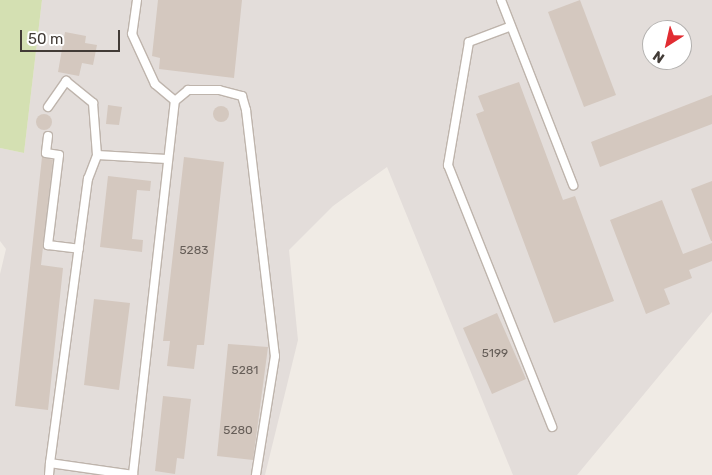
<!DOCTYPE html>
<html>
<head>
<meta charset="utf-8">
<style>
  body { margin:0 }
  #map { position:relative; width:712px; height:475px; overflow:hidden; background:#f0ebe5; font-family:Rubik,sans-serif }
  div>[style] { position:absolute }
  .industrial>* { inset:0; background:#e3ddda }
  .green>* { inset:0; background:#d4e0b2 }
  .building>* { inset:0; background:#d4c8bf }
  .round { border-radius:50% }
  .roads { filter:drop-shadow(1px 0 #beb4ac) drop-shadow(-1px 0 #beb4ac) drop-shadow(0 1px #beb4ac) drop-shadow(0 -1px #beb4ac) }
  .service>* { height:8px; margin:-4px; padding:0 4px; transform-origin:4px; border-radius:4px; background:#fff }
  span { translate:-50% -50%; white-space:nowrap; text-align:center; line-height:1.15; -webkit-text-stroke:4px #fff; paint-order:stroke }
  .number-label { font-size:12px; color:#665e58 }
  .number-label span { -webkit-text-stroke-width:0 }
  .north { position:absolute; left:642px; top:20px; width:50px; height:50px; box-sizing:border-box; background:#fff; border:1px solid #b3b1af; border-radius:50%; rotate:215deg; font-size:14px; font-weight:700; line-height:20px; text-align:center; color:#423b36 }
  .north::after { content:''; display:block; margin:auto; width:18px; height:22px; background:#e12c32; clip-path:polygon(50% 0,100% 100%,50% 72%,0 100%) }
  .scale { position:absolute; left:20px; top:30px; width:100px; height:22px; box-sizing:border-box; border:2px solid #423b36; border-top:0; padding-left:6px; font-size:15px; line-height:18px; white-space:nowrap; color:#423b36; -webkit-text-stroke:4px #fff; paint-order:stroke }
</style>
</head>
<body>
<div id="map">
  <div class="industrial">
    <i style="clip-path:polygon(evenodd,42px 0,712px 0,712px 312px,577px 475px,513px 475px,387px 167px,333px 206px,289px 250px,298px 340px,265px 475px,0 475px,0 274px,6px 249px,0 241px,0 148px,24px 153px,42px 0,652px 30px,682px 30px,682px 60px,652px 60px,652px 30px)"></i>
  </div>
  <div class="green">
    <i style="clip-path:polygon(0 0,42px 0,24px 153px,0 148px)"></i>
  </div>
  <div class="building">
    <i style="clip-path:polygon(158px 0,242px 0,234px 78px,159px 69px,160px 58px,152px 56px)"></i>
    <i style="clip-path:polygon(580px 0,616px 95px,584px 107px,548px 12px)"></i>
    <i style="clip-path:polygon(65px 32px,86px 36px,85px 43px,97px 45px,93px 65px,82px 63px,79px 76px,58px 72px)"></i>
    <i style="clip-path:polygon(519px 82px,563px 200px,575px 196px,614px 301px,554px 323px,476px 114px,484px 111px,478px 96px)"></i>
    <i style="clip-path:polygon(712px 95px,712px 124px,600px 167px,591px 142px)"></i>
    <i style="clip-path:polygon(108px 105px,122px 107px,119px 125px,106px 124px)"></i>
    <i class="round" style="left:213px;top:106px;width:16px;height:16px"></i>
    <i class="round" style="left:36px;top:114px;width:16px;height:16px"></i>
    <i style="clip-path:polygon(42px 157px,53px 160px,41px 265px,63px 268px,48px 410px,15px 406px)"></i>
    <i style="clip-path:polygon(184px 157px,224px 162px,204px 345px,197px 345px,194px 369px,167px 366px,170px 341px,163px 341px)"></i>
    <i style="clip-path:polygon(108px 176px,151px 181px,150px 191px,137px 190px,132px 239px,143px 240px,142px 252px,100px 247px)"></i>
    <i style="clip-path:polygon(712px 181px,712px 241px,711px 241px,691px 189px)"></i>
    <i style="clip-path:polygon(662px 200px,683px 254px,712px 243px,712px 261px,689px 270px,692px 278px,664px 289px,670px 304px,646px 314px,610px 220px)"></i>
    <i style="clip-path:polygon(94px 299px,130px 303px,119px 390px,84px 385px)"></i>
    <i style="clip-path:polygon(497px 313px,526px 379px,492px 394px,463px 328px)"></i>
    <i style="clip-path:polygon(228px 344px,268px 347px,253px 460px,217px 456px)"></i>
    <i style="clip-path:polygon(163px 396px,191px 399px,184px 459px,177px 458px,175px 474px,155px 471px)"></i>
  </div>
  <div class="roads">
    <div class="service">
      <i style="left:137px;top:0;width:34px;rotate:98deg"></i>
      <i style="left:132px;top:34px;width:55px;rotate:65.3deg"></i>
      <i style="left:155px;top:84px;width:26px;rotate:40deg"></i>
      <i style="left:501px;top:0;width:199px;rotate:68.7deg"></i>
      <i style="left:509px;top:27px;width:43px;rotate:159.4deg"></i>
      <i style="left:469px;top:42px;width:125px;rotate:99.7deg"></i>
      <i style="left:448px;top:165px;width:282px;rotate:68.3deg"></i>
      <i style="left:48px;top:107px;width:32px;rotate:-55deg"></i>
      <i style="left:66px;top:81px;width:35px;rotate:39deg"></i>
      <i style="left:93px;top:103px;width:52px;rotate:85.6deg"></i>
      <i style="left:48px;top:136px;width:17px;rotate:97deg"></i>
      <i style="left:46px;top:153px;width:13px;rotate:9deg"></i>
      <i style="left:59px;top:155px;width:91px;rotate:97deg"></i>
      <i style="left:48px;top:245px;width:31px;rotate:7deg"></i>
      <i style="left:50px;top:463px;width:287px;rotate:-82.4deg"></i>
      <i style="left:88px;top:179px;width:26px;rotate:-69deg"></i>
      <i style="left:97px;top:155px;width:70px;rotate:3.3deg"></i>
      <i style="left:133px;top:474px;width:375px;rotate:-83.6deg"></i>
      <i style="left:175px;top:101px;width:17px;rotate:-40deg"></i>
      <i style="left:188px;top:90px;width:31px"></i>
      <i style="left:219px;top:90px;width:24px;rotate:15deg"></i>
      <i style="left:242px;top:96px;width:15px;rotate:74deg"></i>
      <i style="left:246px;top:110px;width:248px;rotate:83.3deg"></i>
      <i style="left:275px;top:356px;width:121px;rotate:99.1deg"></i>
      <i style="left:49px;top:475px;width:12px;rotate:-85deg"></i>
      <i style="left:50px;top:463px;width:84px;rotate:8.2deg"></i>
    </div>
  </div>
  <div class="number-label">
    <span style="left:194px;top:251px">5283</span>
    <span style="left:495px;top:354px">5199</span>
    <span style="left:245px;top:371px">5281</span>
    <span style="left:238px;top:431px">5280</span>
  </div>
  <div class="north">N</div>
  <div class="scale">50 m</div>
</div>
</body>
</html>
